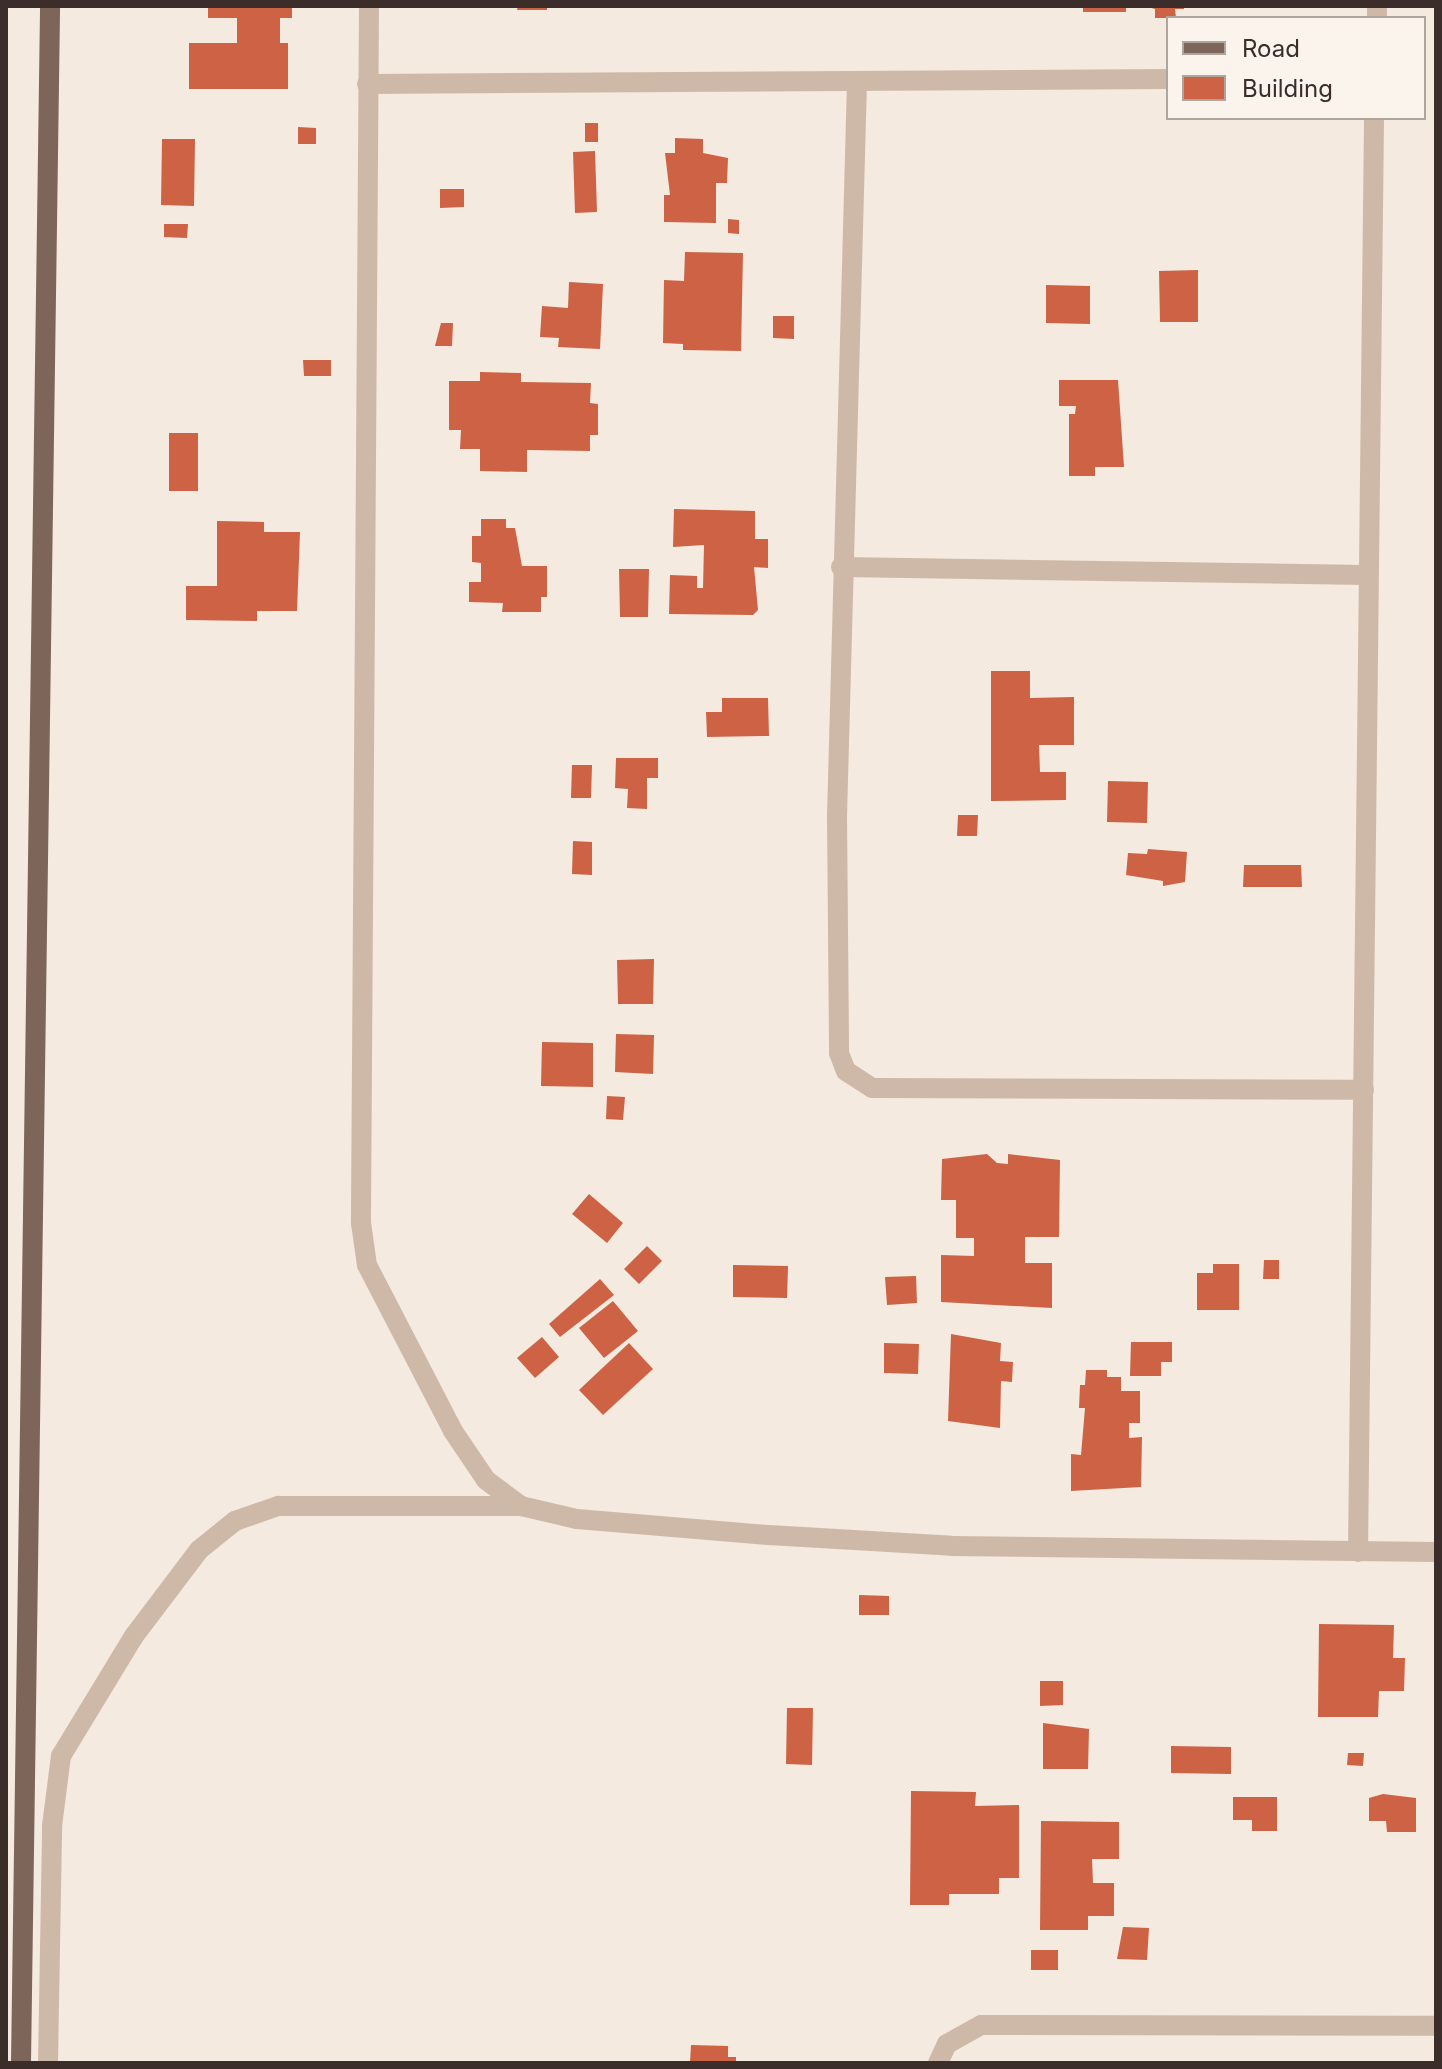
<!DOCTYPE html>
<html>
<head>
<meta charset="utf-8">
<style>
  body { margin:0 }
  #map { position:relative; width:1442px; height:2069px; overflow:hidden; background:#f4eadf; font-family:Inter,sans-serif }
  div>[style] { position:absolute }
  .building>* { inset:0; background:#cd6244 }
  .minor>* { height:20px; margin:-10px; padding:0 10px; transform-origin:10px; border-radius:10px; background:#ceb9a9 }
  .primary>* { height:20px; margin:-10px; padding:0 10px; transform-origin:10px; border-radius:10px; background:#7d655a }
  span { translate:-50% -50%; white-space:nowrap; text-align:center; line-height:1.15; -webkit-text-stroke:6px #fbf4ec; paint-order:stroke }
  .frame { position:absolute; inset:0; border:8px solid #3b2e2a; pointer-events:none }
  .legend { position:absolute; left:1166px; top:16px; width:260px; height:104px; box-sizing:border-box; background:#fbf4ec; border:2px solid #aea59e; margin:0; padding:10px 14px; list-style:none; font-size:24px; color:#3b2e2a }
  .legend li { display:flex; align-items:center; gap:16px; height:40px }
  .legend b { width:40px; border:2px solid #aea59e }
</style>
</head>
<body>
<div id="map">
  <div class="building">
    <i style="clip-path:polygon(208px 6px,292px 6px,292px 18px,280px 18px,280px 43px,288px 43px,288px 89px,189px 89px,189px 43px,237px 43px,237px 18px,208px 18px)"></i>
    <i style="clip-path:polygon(518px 6px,547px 6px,547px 10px,517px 10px)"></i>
    <i style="clip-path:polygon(1083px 6px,1126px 6px,1126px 12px,1083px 12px)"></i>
    <i style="clip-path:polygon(1144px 6px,1184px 6px,1184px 9px,1175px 9px,1176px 18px,1155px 18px,1155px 9px)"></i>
    <i style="clip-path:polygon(585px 123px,598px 123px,598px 142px,585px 142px)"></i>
    <i style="clip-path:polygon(298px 127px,316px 128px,316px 144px,298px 144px)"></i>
    <i style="clip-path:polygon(675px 138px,703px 139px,703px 153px,728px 158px,727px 183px,716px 183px,716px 223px,664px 222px,664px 195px,670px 195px,665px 153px,675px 153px)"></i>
    <i style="clip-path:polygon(162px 139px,195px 139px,194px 206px,161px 205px)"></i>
    <i style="clip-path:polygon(595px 151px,597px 212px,575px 213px,573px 152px)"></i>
    <i style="clip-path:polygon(440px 189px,464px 189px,464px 207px,440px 208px)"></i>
    <i style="clip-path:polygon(728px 219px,739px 220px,739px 234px,728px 233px)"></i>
    <i style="clip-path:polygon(164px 224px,188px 224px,187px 238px,164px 237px)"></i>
    <i style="clip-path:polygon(685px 252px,743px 253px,741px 351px,683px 350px,683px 344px,663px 343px,664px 280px,684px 281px)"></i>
    <i style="clip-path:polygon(1198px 270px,1198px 322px,1160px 322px,1159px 271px)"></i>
    <i style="clip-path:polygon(569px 282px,603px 284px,600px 349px,558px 347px,559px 338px,540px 337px,542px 306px,568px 308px)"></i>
    <i style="clip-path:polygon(1046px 285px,1090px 286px,1090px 324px,1046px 323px)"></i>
    <i style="clip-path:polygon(773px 316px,794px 316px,794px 339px,773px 338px)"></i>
    <i style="clip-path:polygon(441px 323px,453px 323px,452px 346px,435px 346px)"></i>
    <i style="clip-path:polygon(303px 360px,331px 360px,331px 376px,304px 376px)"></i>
    <i style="clip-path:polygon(480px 372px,521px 373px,521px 382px,591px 383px,590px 403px,598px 404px,598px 435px,590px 435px,590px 451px,527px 450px,527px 472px,480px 471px,480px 449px,460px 449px,461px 430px,449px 430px,449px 381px,480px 381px)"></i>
    <i style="clip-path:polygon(1059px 380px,1118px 380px,1124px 467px,1095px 467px,1095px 476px,1069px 476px,1069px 414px,1075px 414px,1076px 406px,1059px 406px)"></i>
    <i style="clip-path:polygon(169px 433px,198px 433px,198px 491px,169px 491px)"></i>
    <i style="clip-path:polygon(674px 509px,755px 511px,755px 539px,768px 539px,768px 568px,754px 567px,758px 610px,753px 615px,669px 614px,670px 575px,697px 576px,697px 588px,703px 588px,704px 545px,673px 547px)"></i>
    <i style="clip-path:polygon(481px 519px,506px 519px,506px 528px,515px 528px,522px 566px,547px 566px,547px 597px,541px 597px,541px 612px,502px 612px,503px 603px,469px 602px,469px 582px,481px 582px,481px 563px,472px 562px,472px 536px,481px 536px)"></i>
    <i style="clip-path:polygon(217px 521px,264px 522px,264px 532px,300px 532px,297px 611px,257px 611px,257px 621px,186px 620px,186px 586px,217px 586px)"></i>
    <i style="clip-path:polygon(619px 569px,649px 569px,648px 617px,620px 617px)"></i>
    <i style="clip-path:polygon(991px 671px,1030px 671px,1030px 698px,1074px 697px,1074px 745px,1039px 745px,1040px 772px,1066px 772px,1066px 800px,991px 801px)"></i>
    <i style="clip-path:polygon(722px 698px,768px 698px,769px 736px,707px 737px,706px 712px,722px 712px)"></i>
    <i style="clip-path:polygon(616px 758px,658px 758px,658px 778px,647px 778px,647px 809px,627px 808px,628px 789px,615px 788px)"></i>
    <i style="clip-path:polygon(572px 765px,592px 765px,591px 798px,571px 798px)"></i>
    <i style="clip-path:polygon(1108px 781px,1148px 782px,1147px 823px,1107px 822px)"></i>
    <i style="clip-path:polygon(958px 815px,978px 815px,977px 836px,957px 836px)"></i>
    <i style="clip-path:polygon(573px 841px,592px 842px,592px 875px,572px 874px)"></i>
    <i style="clip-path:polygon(1148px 849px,1187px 852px,1185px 882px,1163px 886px,1163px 881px,1126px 875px,1128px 853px,1147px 854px)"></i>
    <i style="clip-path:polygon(1244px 865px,1301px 865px,1302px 887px,1243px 887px)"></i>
    <i style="clip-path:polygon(654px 959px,653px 1004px,618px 1004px,617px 960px)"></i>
    <i style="clip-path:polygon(616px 1034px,654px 1035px,653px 1074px,615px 1072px)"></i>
    <i style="clip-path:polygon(542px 1042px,593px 1043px,593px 1087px,541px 1086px)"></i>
    <i style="clip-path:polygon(607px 1096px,625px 1097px,623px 1120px,606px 1119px)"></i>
    <i style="clip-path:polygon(987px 1154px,997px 1163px,1008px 1164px,1008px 1154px,1060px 1160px,1059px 1237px,1025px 1237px,1025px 1263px,1052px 1263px,1052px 1308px,941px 1302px,941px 1255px,974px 1256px,974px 1238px,956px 1238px,956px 1200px,941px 1200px,942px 1159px)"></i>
    <i style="clip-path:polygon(589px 1194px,623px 1223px,607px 1243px,572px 1214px)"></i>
    <i style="clip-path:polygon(647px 1246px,662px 1261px,639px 1284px,624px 1269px)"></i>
    <i style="clip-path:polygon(1264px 1260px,1279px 1260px,1279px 1279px,1263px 1279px)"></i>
    <i style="clip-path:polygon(1213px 1264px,1239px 1264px,1239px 1310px,1197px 1310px,1197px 1273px,1213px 1273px)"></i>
    <i style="clip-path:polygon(733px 1265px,788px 1266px,787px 1298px,733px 1297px)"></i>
    <i style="clip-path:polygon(916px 1276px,917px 1303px,887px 1305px,885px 1277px)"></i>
    <i style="clip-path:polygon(600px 1279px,614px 1295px,560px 1337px,549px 1324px)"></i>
    <i style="clip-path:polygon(613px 1301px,638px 1331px,604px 1358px,579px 1328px)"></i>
    <i style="clip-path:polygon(951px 1334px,1001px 1343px,1000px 1361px,1013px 1362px,1012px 1382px,1001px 1381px,1000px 1428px,948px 1421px)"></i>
    <i style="clip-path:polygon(542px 1337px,559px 1357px,535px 1378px,517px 1358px)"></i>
    <i style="clip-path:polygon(1131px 1342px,1172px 1342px,1172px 1362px,1161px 1362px,1161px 1376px,1130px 1376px)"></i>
    <i style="clip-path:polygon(629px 1343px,653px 1369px,603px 1415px,579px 1390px)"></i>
    <i style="clip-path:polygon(884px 1343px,919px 1344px,918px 1374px,884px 1373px)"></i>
    <i style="clip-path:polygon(1086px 1370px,1107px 1370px,1107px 1377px,1121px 1377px,1121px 1391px,1140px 1391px,1140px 1423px,1129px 1423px,1129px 1438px,1142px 1437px,1141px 1487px,1071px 1491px,1071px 1454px,1081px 1455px,1085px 1408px,1079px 1408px,1080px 1385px,1085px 1385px)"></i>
    <i style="clip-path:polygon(859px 1595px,889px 1596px,889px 1615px,859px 1615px)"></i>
    <i style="clip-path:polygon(1319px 1624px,1394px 1625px,1393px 1658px,1405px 1658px,1404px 1691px,1379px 1691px,1378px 1717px,1318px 1717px)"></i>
    <i style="clip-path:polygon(1040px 1681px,1063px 1681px,1063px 1705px,1040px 1706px)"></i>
    <i style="clip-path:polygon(787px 1708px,813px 1708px,812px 1765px,786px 1764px)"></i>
    <i style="clip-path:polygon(1043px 1723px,1089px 1729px,1088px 1769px,1043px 1769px)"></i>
    <i style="clip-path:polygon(1171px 1746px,1231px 1747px,1231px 1774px,1171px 1773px)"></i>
    <i style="clip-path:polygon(1348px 1753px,1364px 1753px,1363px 1766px,1347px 1765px)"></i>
    <i style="clip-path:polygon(911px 1791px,976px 1792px,975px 1806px,1019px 1805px,1019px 1878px,999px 1878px,999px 1894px,949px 1894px,949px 1905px,910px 1905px)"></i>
    <i style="clip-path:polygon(1383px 1794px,1416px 1798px,1416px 1832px,1387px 1832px,1386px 1821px,1369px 1821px,1369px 1798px)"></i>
    <i style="clip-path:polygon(1233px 1797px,1277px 1797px,1277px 1831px,1252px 1831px,1252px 1820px,1233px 1820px)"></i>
    <i style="clip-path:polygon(1041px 1821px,1119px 1822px,1119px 1859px,1092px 1859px,1093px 1883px,1114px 1883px,1114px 1916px,1088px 1916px,1088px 1930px,1040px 1930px)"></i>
    <i style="clip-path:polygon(1123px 1927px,1149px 1928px,1147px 1960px,1117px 1959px)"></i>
    <i style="clip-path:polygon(1031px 1950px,1058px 1950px,1058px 1970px,1031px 1970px)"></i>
    <i style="clip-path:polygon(691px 2045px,728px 2046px,728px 2057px,736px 2057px,736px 2063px,690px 2063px)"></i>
  </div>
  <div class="minor">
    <i style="left:369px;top:6px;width:1217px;rotate:90.38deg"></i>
    <i style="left:361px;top:1223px;width:42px;rotate:81.9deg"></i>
    <i style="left:367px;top:1265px;width:187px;rotate:62.6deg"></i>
    <i style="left:453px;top:1431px;width:59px;rotate:56deg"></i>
    <i style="left:486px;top:1480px;width:44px;rotate:36.6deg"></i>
    <i style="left:521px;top:1506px;width:57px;rotate:13.1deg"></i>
    <i style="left:577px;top:1519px;width:193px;rotate:4.8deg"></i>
    <i style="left:769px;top:1535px;width:183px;rotate:3.4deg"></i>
    <i style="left:952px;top:1546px;width:484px;rotate:0.7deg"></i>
    <i style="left:1377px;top:18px;width:12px;rotate:-90deg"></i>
    <i style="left:857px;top:82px;width:733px;rotate:91.56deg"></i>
    <i style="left:837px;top:815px;width:238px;rotate:89.5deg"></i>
    <i style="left:839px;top:1053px;width:19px;rotate:69deg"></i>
    <i style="left:846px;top:1071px;width:31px;rotate:33deg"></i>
    <i style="left:872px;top:1088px;width:492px;rotate:0.2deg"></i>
    <i style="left:367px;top:84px;width:801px;rotate:-0.36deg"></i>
    <i style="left:841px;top:567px;width:525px;rotate:0.87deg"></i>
    <i style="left:1358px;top:1552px;width:1434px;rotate:-89.36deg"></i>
    <i style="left:48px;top:2063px;width:237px;rotate:-89deg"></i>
    <i style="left:52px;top:1826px;width:71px;rotate:-82.7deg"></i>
    <i style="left:61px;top:1756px;width:140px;rotate:-58.7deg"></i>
    <i style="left:134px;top:1636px;width:108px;rotate:-52.9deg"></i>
    <i style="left:199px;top:1550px;width:46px;rotate:-38.9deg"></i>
    <i style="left:235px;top:1521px;width:46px;rotate:-19.2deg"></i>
    <i style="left:278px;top:1506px;width:243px"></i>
    <i style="left:938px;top:2063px;width:21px;rotate:-65deg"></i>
    <i style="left:947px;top:2044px;width:39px;rotate:-29deg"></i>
    <i style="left:981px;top:2025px;width:455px;rotate:0.1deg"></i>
  </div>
  <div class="primary">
    <i style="left:21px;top:2063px;width:2057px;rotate:-89.19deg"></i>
  </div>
  <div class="frame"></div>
  <ul class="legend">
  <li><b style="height:10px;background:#7d655a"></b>Road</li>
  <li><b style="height:22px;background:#cd6244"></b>Building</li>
  </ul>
</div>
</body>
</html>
